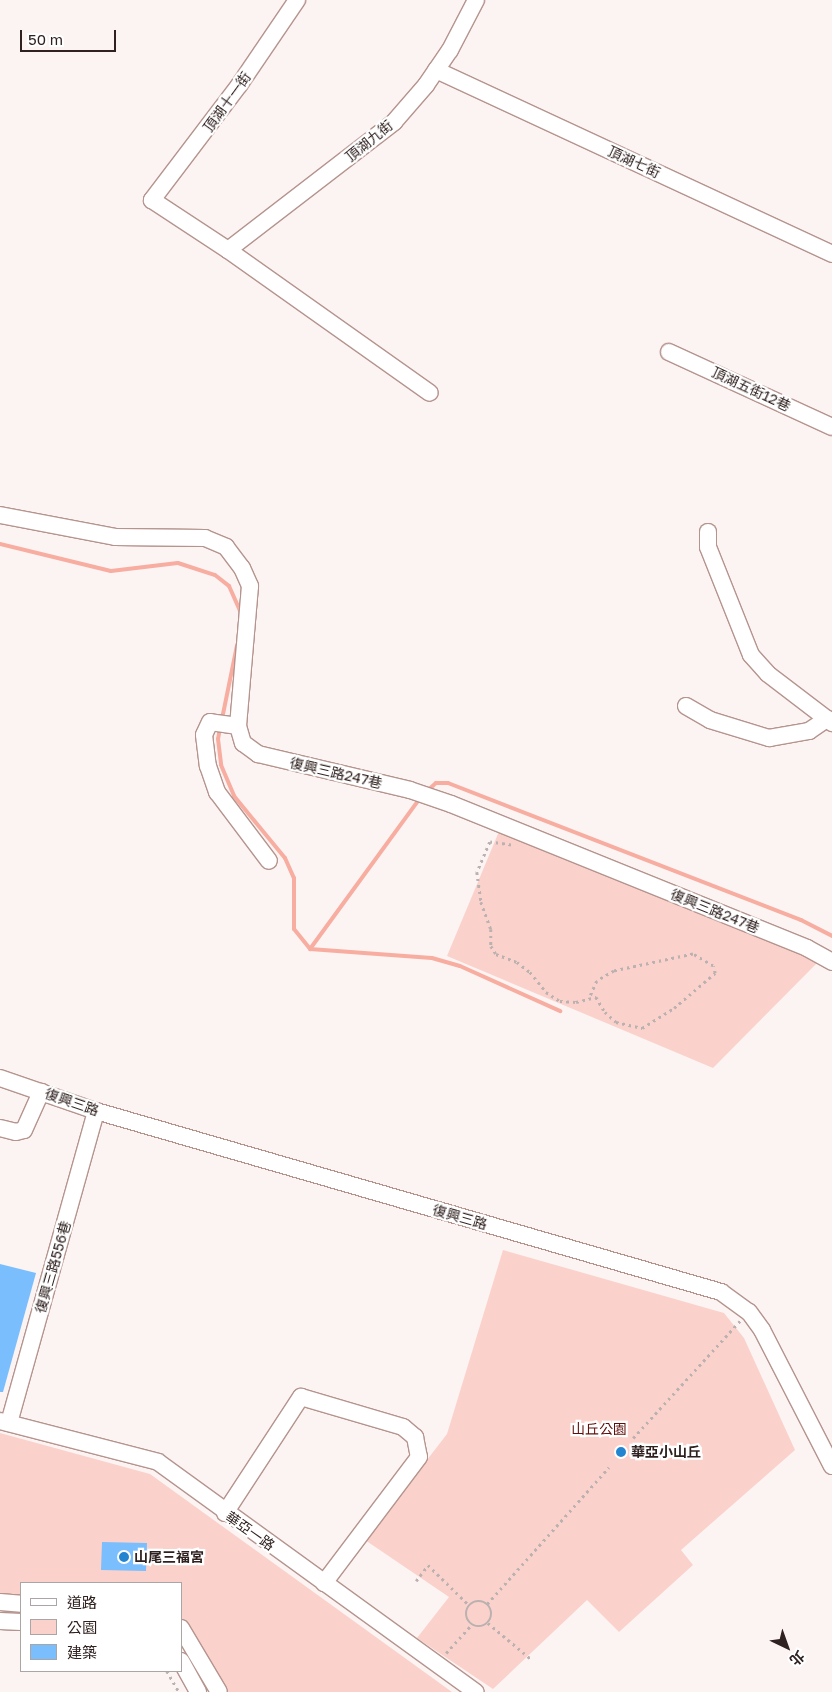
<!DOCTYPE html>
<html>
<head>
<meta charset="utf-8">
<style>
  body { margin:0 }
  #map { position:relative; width:832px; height:1692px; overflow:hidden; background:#fcf4f3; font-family:"Golos Text","Noto Sans TC",sans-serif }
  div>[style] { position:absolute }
  .green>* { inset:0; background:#fbd2cb }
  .stream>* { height:4px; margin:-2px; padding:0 2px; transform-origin:2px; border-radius:2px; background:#f8ada1 }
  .building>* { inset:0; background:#7abefd }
  .path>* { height:2.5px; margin-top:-1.25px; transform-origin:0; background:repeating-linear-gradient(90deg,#bbb1b0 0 2.5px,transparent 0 6.5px) }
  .path>.ring { margin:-1.25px; padding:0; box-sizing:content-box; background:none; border:2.5px solid #bbb1b0; border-radius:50% }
  .roads { filter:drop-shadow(1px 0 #b5948e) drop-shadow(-1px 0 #b5948e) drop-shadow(0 1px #b5948e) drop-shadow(0 -1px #b5948e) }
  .minor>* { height:16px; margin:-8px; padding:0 8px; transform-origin:8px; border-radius:8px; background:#fff }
  .dots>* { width:14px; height:14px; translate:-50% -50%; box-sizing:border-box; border:2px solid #fff; border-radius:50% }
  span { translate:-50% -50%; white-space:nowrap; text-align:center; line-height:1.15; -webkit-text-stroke:4.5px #fff; paint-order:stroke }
  .street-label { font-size:14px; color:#2e211f }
  .park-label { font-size:14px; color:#5f0e09 }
  .poi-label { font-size:14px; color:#2e211f; font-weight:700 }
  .left { translate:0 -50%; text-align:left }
  .legend { position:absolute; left:20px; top:1582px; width:162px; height:90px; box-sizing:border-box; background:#fff; border:1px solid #aba6a5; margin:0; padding:6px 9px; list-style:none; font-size:15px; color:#2e211f }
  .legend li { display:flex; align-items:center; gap:10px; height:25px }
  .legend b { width:25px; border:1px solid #aba6a5 }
  .north { position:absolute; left:762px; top:1622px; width:50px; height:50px; -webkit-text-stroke:4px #fff; paint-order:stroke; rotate:138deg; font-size:14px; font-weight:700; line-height:20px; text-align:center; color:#2e211f }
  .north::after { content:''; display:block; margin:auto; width:18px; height:22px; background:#2e211f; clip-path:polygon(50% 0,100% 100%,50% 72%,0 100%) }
  .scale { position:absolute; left:20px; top:30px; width:96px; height:22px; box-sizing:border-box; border:2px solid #2e211f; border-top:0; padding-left:6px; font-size:15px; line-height:18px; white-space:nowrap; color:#2e211f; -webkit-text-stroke:4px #fff; paint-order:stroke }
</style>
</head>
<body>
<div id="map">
  <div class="green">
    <i style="clip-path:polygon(500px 829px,819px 961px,713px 1068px,447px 956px)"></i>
    <i style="clip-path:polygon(503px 1250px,724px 1313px,744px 1338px,795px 1450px,681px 1550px,693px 1565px,619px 1632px,587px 1600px,493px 1689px,417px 1638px,449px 1597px,365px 1540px,447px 1434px)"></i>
    <i style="clip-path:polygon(0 1433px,150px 1474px,452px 1692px,224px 1692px,181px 1621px,181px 1583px,21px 1583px,21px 1598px,0 1596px)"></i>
  </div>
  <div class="stream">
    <i style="left:0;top:544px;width:114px;rotate:13.7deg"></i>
    <i style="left:111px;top:571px;width:67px;rotate:-6.8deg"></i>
    <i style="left:178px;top:563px;width:39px;rotate:18deg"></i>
    <i style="left:215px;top:575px;width:18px;rotate:38deg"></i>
    <i style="left:229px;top:586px;width:27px;rotate:66deg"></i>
    <i style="left:222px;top:719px;width:76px;rotate:-78.5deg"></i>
    <i style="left:220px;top:728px;width:11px;rotate:100deg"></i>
    <i style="left:218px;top:739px;width:26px;rotate:83deg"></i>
    <i style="left:221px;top:765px;width:34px;rotate:67deg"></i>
    <i style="left:234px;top:796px;width:80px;rotate:50.6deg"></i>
    <i style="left:285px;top:858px;width:22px;rotate:66deg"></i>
    <i style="left:294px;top:878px;width:51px;rotate:90deg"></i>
    <i style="left:294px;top:929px;width:26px;rotate:51deg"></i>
    <i style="left:310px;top:949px;width:122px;rotate:4.2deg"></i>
    <i style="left:432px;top:958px;width:29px;rotate:16deg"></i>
    <i style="left:460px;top:966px;width:110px;rotate:24.2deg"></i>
    <i style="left:427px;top:791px;width:12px;rotate:-42deg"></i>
    <i style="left:436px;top:783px;width:12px"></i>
    <i style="left:448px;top:783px;width:379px;rotate:21.2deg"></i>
    <i style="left:801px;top:920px;width:35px;rotate:27deg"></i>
    <i style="left:310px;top:949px;width:187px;rotate:-53.9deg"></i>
  </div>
  <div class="building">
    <i style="clip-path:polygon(0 1264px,36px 1273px,3px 1392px,0 1392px)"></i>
    <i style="clip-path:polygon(102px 1542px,147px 1543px,146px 1571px,101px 1570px)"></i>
  </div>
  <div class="path">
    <i style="left:511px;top:845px;width:21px;rotate:-172deg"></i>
    <i style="left:490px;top:842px;width:33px;rotate:113deg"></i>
    <i style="left:477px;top:872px;width:30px;rotate:82deg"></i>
    <i style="left:481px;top:902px;width:29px;rotate:70deg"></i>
    <i style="left:491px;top:929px;width:17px;rotate:90deg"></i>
    <i style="left:491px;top:946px;width:9px;rotate:58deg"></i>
    <i style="left:496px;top:954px;width:22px;rotate:21deg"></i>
    <i style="left:517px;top:962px;width:16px;rotate:38deg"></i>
    <i style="left:530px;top:972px;width:26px;rotate:51deg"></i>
    <i style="left:546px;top:992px;width:17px;rotate:33deg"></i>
    <i style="left:560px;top:1001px;width:16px;rotate:4deg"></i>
    <i style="left:576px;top:1002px;width:21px;rotate:-14deg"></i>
    <i style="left:596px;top:997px;width:17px;rotate:59deg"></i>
    <i style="left:605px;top:1012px;width:15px;rotate:42deg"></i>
    <i style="left:616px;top:1022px;width:27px;rotate:13deg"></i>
    <i style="left:642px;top:1028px;width:38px;rotate:-32deg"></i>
    <i style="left:674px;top:1008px;width:54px;rotate:-40.5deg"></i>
    <i style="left:715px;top:973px;width:7px;rotate:-106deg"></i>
    <i style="left:713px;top:966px;width:23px;rotate:-149deg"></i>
    <i style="left:693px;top:954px;width:81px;rotate:167.9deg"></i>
    <i style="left:614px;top:971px;width:20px;rotate:150deg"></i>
    <i style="left:597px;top:981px;width:17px;rotate:114deg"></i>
    <i style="left:633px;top:1438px;width:159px;rotate:-47.6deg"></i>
    <i style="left:416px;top:1581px;width:20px;rotate:-53deg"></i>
    <i style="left:428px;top:1565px;width:57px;rotate:44.3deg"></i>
    <i class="ring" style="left:466px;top:1601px;width:23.5px;height:23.5px"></i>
    <i style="left:487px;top:1604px;width:183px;rotate:-48.3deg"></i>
    <i style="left:488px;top:1623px;width:56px;rotate:39.9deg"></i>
    <i style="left:446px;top:1653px;width:39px;rotate:-48deg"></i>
    <i style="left:167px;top:1671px;width:24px;rotate:60deg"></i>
  </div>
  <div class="roads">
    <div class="minor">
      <i style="left:297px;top:0;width:102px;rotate:124.2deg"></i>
      <i style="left:240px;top:84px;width:146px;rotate:127.2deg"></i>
      <i style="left:152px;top:200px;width:91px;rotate:33.3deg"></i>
      <i style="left:228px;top:250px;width:247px;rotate:35.3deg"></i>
      <i style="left:436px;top:70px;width:437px;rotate:24.9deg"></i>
      <i style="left:228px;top:250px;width:210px;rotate:-37.6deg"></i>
      <i style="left:394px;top:122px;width:49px;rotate:-49.1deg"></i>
      <i style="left:426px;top:85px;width:42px;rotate:-55.6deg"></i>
      <i style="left:450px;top:50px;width:56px;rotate:-62.5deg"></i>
      <i style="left:669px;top:352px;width:179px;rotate:24.7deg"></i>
      <i style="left:0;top:515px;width:117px;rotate:10.8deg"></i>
      <i style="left:115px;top:537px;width:90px;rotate:0.6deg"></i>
      <i style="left:205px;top:538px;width:23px;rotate:23deg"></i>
      <i style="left:226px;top:547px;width:26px;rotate:53deg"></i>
      <i style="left:242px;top:568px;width:20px;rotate:66deg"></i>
      <i style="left:250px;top:586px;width:141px;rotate:94.9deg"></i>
      <i style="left:238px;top:726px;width:18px;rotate:74deg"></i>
      <i style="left:243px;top:743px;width:19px;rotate:36deg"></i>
      <i style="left:258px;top:754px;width:156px;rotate:13.3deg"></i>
      <i style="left:410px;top:790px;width:43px;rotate:18.9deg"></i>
      <i style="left:451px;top:804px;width:384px;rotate:22deg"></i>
      <i style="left:807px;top:948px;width:29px;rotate:29deg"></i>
      <i style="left:708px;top:532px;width:15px;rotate:90deg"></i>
      <i style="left:708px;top:547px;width:116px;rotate:68.3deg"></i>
      <i style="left:751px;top:655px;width:25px;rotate:48deg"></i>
      <i style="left:768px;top:674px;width:81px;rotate:37.4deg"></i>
      <i style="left:686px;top:706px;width:28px;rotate:30deg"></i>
      <i style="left:710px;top:720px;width:62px;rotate:17deg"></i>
      <i style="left:769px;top:738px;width:41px;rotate:-9.9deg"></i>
      <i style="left:809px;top:731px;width:22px;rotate:-34deg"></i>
      <i style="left:238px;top:726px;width:28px;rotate:-172deg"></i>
      <i style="left:210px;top:722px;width:14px;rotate:115deg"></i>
      <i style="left:204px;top:735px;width:31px;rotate:83deg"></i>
      <i style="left:208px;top:766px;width:28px;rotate:71deg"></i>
      <i style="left:217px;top:792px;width:86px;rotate:53deg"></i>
      <i style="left:0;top:1078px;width:102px;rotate:19deg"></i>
      <i style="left:96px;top:1111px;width:651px;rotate:16.15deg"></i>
      <i style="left:721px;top:1292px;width:34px;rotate:36deg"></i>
      <i style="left:749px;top:1312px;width:22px;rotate:54deg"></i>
      <i style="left:762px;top:1330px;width:153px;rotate:62.8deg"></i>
      <i style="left:0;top:1128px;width:16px;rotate:14deg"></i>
      <i style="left:16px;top:1132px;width:8px;rotate:-14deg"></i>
      <i style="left:24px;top:1130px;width:42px;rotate:-65.9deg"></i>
      <i style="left:0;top:1421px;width:163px;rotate:14.5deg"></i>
      <i style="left:158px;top:1462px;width:392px;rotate:35.9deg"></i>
      <i style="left:9px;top:1423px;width:324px;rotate:-74.4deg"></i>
      <i style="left:225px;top:1513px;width:139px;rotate:-56.8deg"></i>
      <i style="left:301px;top:1397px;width:106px;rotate:16.4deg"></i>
      <i style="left:403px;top:1427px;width:16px;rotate:40deg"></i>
      <i style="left:415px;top:1437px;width:20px;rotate:79deg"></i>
      <i style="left:419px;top:1457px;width:158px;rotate:127deg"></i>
      <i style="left:0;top:1602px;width:21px;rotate:5deg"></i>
      <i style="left:0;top:1621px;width:21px;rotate:3deg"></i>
      <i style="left:181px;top:1628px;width:74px;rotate:59.3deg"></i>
      <i style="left:181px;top:1661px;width:35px;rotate:61deg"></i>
    </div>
  </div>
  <div class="dots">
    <i style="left:621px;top:1452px;background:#2385d0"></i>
    <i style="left:124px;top:1557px;background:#2385d0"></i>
  </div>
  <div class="street-label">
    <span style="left:227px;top:102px;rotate:-54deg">頂湖十一街</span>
    <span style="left:369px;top:141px;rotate:-39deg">頂湖九街</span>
    <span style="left:634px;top:162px;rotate:25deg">頂湖七街</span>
    <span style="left:751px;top:389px;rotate:25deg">頂湖五街12巷</span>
    <span style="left:336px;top:773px;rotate:13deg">復興三路247巷</span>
    <span style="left:715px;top:911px;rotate:22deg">復興三路247巷</span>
    <span style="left:72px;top:1102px;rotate:19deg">復興三路</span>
    <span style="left:460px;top:1217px;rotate:16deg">復興三路</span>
    <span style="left:53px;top:1267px;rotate:-74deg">復興三路556巷</span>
    <span style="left:250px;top:1531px;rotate:35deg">華亞一路</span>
  </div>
  <div class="park-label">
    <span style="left:599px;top:1429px">山丘公園</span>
  </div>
  <div class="poi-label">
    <span class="left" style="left:631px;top:1452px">華亞小山丘</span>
    <span class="left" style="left:134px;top:1557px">山尾三福宮</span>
  </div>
  <ul class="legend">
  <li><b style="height:6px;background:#fff"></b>道路</li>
  <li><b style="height:14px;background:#fbd2cb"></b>公園</li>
  <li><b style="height:14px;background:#7abefd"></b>建築</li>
  </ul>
  <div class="north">北</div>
  <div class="scale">50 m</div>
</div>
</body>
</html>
